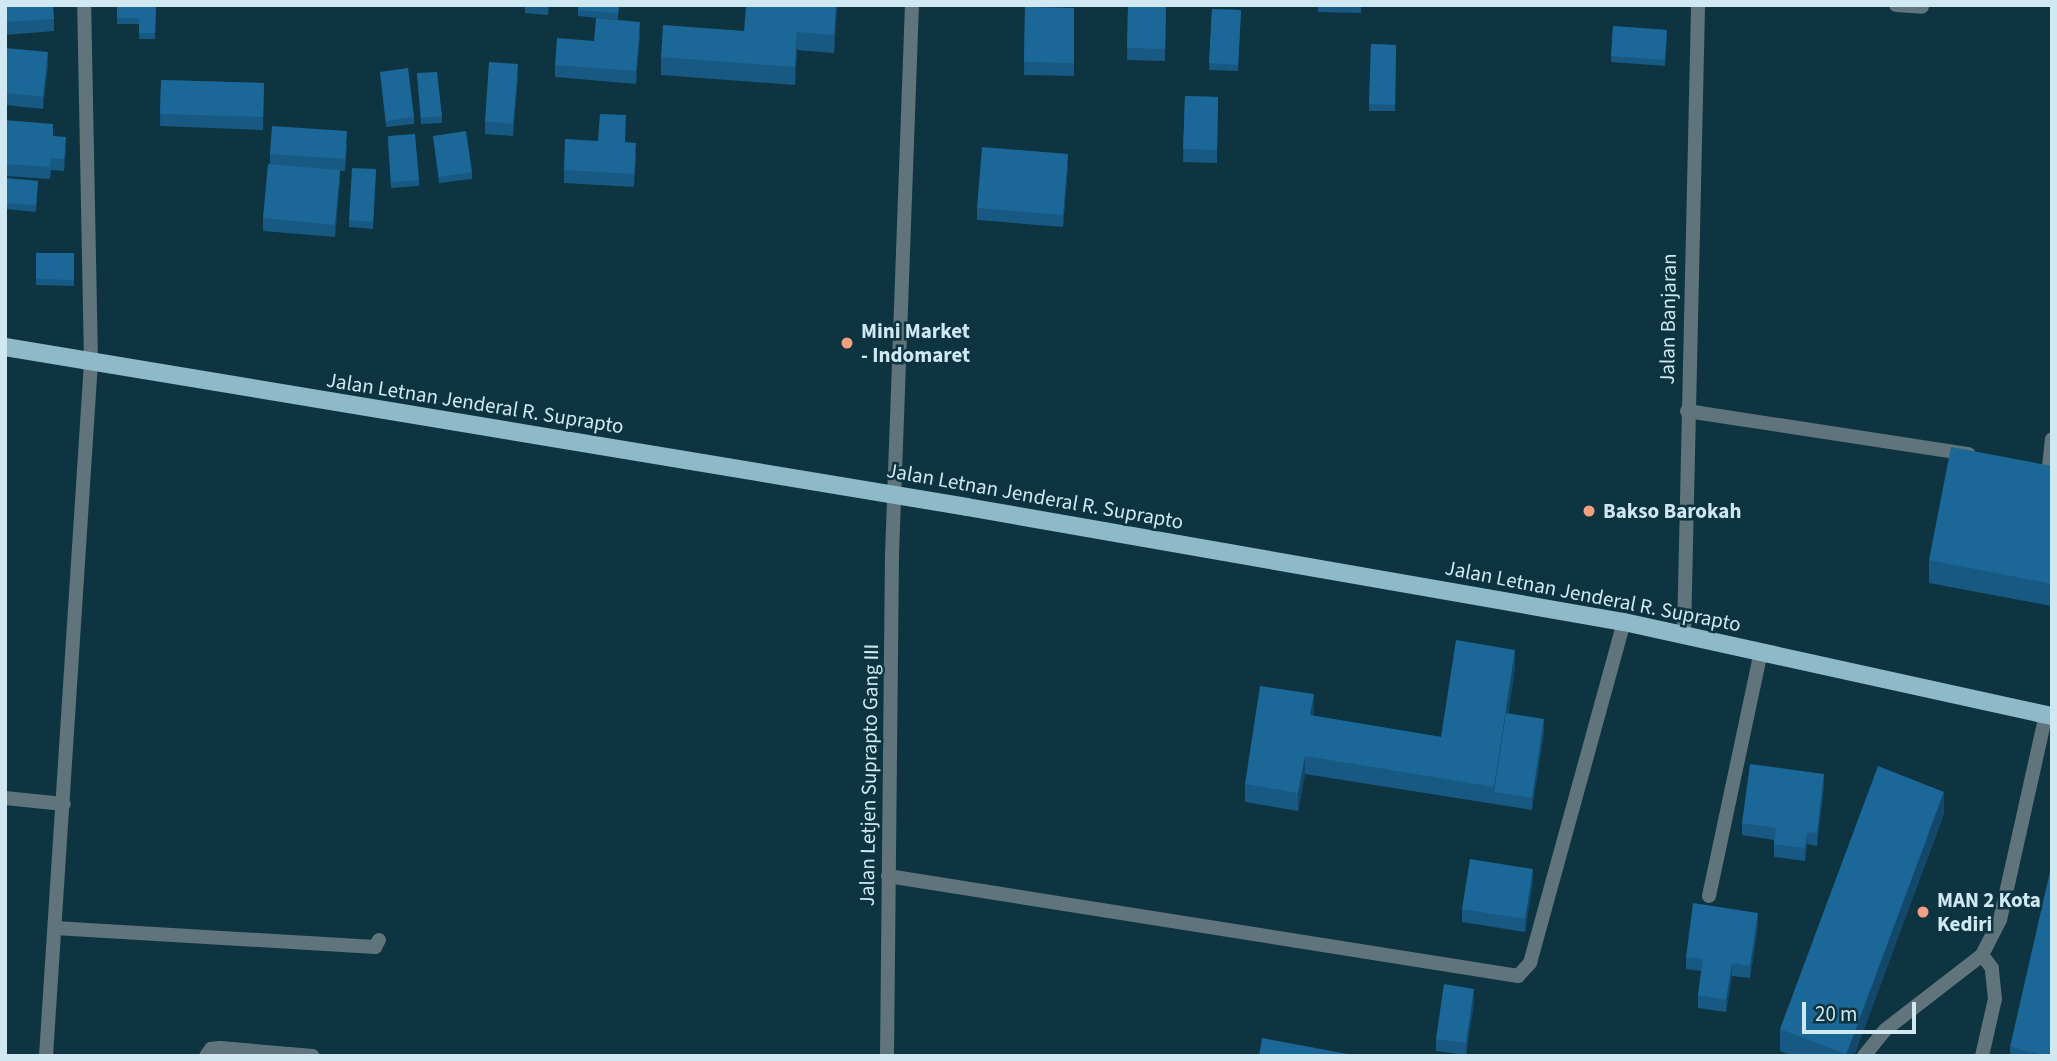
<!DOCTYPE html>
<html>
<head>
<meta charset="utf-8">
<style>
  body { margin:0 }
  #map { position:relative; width:2057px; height:1061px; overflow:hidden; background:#0d3440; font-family:"Source Sans 3",sans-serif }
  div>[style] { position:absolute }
  .service>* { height:14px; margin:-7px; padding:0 7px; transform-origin:7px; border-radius:7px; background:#60747c }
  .minor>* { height:14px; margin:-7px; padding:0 7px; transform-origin:7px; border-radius:7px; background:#60747c }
  .tertiary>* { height:14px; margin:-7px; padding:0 7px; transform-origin:7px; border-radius:7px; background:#60747c }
  .primary>* { height:18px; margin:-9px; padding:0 9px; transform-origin:9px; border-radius:9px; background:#8eb9c9 }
  .wall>* { inset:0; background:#175983 }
  .shaded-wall>* { inset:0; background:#13486a }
  .building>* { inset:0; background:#1b6798 }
  .dots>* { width:19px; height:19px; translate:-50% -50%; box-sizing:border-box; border:4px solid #0d3440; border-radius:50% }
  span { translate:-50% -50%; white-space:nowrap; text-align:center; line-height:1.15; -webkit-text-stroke:5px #0d3440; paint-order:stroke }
  .street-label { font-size:21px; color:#cfe8f2 }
  .poi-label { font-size:21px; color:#cfe8f2; font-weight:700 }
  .left { translate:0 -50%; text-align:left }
  .frame { position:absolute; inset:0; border:7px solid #cfe8f2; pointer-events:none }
  .scale { position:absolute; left:1802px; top:1002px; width:114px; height:32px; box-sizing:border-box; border:4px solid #cfe8f2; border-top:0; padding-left:9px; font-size:21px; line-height:24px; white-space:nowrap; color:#cfe8f2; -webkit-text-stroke:5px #0d3440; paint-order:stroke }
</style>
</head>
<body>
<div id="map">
  <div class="service">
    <i style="left:1864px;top:1056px;width:33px;rotate:-51deg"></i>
    <i style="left:1885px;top:1030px;width:123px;rotate:-37.7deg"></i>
    <i style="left:1982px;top:955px;width:39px;rotate:-63deg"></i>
    <i style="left:2000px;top:920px;width:211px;rotate:-77.4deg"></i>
    <i style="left:1982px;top:1056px;width:58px;rotate:-77.2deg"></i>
    <i style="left:1995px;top:999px;width:31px;rotate:-96deg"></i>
    <i style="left:1992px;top:968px;width:16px;rotate:-128deg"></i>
  </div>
  <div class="minor">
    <i style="left:1896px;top:5px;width:26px;rotate:4deg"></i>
    <i style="left:1687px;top:411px;width:285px;rotate:8.7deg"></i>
    <i style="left:2049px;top:467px;width:28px;rotate:-84deg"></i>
    <i style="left:1684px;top:634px;width:629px;rotate:-88.72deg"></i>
    <i style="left:5px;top:798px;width:59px;rotate:5.8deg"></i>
    <i style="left:888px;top:876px;width:638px;rotate:9.02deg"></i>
    <i style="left:1518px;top:976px;width:18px;rotate:-47deg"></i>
    <i style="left:1530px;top:963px;width:354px;rotate:-74.6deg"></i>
    <i style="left:1709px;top:896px;width:250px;rotate:-78deg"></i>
    <i style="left:55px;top:928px;width:321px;rotate:3.4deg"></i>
    <i style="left:375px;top:947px;width:8px;rotate:-60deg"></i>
    <i style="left:46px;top:1056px;width:695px;rotate:-86.29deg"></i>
    <i style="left:91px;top:362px;width:357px;rotate:-91.1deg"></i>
    <i style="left:206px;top:1056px;width:9px;rotate:-54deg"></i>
    <i style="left:211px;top:1049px;width:9px;rotate:-6deg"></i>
    <i style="left:220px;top:1048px;width:93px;rotate:4.9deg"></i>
  </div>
  <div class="tertiary">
    <i style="left:887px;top:1056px;width:501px;rotate:-89.43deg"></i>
    <i style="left:892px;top:555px;width:550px;rotate:-87.92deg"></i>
  </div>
  <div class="primary">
    <i style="left:5px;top:347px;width:975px;rotate:9.44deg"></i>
    <i style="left:967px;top:507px;width:667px;rotate:9.93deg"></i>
    <i style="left:1624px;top:622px;width:438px;rotate:12.4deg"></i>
  </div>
  <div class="wall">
    <i style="clip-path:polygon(5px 5px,54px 19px,54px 31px,5px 35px)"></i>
    <i style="clip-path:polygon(117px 5px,156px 5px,155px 39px,139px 39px,139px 24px,117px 24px)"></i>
    <i style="clip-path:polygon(525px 5px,549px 5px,548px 15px,525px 13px)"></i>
    <i style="clip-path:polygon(578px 5px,619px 5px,618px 20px,578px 16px)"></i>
    <i style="clip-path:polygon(837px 5px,834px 53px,797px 50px,795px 85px,661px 75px,661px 57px,744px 31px)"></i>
    <i style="clip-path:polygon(1128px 5px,1166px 5px,1165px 61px,1127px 60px)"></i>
    <i style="clip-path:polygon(1318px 5px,1361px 5px,1361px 13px,1318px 12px)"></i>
    <i style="clip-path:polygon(1025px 7px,1074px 8px,1074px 76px,1024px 75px)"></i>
    <i style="clip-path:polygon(1212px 9px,1241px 10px,1238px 71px,1209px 70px)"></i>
    <i style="clip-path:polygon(1613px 26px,1667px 30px,1665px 66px,1611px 62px)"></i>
    <i style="clip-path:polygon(640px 34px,636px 84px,555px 77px,555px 65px,594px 41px)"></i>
    <i style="clip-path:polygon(1371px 44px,1396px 45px,1395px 111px,1369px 111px)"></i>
    <i style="clip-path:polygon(5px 48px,48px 64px,43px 109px,5px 105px)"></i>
    <i style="clip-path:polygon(380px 72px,414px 117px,414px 124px,386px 127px)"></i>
    <i style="clip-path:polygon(417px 73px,442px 116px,442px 123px,421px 124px)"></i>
    <i style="clip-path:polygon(518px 77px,513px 136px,485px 134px,485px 121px)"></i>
    <i style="clip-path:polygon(161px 80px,264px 83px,263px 130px,160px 126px)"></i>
    <i style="clip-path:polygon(1185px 96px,1218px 97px,1217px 163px,1183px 162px)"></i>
    <i style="clip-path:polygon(5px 120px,53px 136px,66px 149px,64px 171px,51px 170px,50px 179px,5px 176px)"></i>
    <i style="clip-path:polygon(433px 136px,472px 172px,472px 179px,439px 183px)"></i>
    <i style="clip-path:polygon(388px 142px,419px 180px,419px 186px,391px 188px)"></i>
    <i style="clip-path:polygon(625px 142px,636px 155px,634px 187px,564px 183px,564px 170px)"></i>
    <i style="clip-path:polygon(347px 144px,345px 171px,340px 171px,335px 237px,263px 231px,263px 218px,270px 164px,270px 154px)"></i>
    <i style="clip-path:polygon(1068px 166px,1063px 227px,977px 220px,977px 208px)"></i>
    <i style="clip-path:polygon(376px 169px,373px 229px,349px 227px,349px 220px)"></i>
    <i style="clip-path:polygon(5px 178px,38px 181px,36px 212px,5px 209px)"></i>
    <i style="clip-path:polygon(36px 253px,74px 253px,74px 286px,36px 285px)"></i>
    <i style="clip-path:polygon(2052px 466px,2052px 606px,1929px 583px,1929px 560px)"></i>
    <i style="clip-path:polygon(1515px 668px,1508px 714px,1544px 732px,1532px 810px,1305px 774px,1298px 811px,1245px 802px,1245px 784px,1314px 712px,1313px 716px,1441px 737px)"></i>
    <i style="clip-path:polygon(1824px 786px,1817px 846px,1807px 844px,1805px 861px,1774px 857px,1774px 840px,1742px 835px,1742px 823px)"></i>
    <i style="clip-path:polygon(1944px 814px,1854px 1056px,1792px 1056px,1780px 1051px,1780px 1029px)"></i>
    <i style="clip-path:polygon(1533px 881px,1525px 932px,1462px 922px,1462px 909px)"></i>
    <i style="clip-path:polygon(1758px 925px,1750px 978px,1732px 976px,1726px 1012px,1698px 1008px,1698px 995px,1701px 971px,1686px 969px,1686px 957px)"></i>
    <i style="clip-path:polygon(1474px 1002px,1466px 1055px,1436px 1051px,1436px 1039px)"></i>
    <i style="clip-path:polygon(2010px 1047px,2052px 1056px,2010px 1056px)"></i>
  </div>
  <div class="shaded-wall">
    <i style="clip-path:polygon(836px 5px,837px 13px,834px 53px,834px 35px)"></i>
    <i style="clip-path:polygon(640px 22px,640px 34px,636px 84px,636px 71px)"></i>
    <i style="clip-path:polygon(797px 32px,797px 50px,795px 85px,795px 67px)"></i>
    <i style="clip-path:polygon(48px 52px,48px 64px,43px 109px,43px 97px)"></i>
    <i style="clip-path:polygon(518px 64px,518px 77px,513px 136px,513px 124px)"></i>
    <i style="clip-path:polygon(66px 137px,66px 149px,64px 171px,64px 159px)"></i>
    <i style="clip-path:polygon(1068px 154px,1068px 166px,1063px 227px,1063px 215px)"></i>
    <i style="clip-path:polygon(340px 170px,340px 183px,335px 237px,335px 225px)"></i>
    <i style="clip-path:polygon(1515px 650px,1515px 668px,1496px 792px,1494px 792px,1494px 787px)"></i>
    <i style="clip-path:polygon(1314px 694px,1314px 712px,1310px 733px,1310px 715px)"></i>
    <i style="clip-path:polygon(1544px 719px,1544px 732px,1532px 810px,1532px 798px)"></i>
    <i style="clip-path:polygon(1305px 756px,1305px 774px,1298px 811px,1298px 793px)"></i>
    <i style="clip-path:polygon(1824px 774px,1824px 786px,1817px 846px,1817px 833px)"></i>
    <i style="clip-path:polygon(1944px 792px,1944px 814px,1854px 1056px,1846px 1056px)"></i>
    <i style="clip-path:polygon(1807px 832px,1807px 844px,1805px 861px,1805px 848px)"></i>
    <i style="clip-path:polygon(1533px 869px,1533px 881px,1525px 932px,1525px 919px)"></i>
    <i style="clip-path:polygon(1758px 913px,1758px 925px,1750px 978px,1750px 966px)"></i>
    <i style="clip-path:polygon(1732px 963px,1732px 976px,1726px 1012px,1726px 1000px)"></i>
    <i style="clip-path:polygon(1474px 989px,1474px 1002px,1466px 1055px,1466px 1043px)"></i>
  </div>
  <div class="building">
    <i style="clip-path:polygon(5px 5px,53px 5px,54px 19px,5px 22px)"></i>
    <i style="clip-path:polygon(117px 5px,156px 5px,155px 33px,139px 33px,139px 18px,117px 18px)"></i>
    <i style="clip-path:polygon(578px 5px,619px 5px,618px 13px,578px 10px)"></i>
    <i style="clip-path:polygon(746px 5px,836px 5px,834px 35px,797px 32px,795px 67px,661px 57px,663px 25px,744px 31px)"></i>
    <i style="clip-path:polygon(1128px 5px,1166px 5px,1165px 49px,1127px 48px)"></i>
    <i style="clip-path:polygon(1025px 7px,1074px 8px,1074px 63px,1024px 62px)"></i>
    <i style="clip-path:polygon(1212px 9px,1241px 10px,1238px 65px,1209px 63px)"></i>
    <i style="clip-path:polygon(596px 18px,640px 22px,636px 71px,555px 65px,557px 38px,594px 41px)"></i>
    <i style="clip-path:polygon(1613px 26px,1667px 30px,1665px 60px,1611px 56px)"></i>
    <i style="clip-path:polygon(1371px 44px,1396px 45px,1395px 105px,1369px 104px)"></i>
    <i style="clip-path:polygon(5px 48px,48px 52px,43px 97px,5px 93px)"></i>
    <i style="clip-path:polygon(489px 62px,518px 64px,513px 124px,485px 121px)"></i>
    <i style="clip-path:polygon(408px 68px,414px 117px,386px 121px,380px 72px)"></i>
    <i style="clip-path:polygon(437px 72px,442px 116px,421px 118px,417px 73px)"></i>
    <i style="clip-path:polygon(161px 80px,264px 83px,263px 117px,160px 114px)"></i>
    <i style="clip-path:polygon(1185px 96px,1218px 97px,1217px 150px,1183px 149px)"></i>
    <i style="clip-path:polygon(600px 114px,626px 115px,625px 142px,636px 143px,634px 174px,564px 170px,565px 139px,598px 141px)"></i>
    <i style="clip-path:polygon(5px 120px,53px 124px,53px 136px,66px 137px,64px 159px,51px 158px,50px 167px,5px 164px)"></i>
    <i style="clip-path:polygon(272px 126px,347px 131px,345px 159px,270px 154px)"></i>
    <i style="clip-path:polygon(466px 131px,472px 172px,439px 177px,433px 136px)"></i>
    <i style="clip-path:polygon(415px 134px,419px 180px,391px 182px,388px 136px)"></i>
    <i style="clip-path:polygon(982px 147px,1068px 154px,1063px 215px,977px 208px)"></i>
    <i style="clip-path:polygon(268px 164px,340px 170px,335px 225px,263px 218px)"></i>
    <i style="clip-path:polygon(352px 168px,376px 169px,373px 222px,349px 220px)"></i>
    <i style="clip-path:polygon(5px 178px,38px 181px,36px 205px,5px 203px)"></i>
    <i style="clip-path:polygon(36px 253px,74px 253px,74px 280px,36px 279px)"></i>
    <i style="clip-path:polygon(1951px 447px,2052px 466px,2052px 584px,1929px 560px)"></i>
    <i style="clip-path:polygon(1456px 640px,1515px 650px,1494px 787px,1305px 756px,1298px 793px,1245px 784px,1260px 686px,1314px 694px,1310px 715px,1441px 737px)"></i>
    <i style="clip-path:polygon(1506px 713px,1544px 719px,1532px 798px,1494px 792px)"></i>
    <i style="clip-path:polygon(1750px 764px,1824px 774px,1817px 833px,1807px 832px,1805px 848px,1774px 844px,1776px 828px,1742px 823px)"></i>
    <i style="clip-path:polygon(1878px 766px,1944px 792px,1846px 1054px,1780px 1029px)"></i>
    <i style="clip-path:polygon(1470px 859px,1533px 869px,1525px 919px,1462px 909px)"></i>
    <i style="clip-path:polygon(2052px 863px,2052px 1056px,2047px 1056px,2010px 1047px)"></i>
    <i style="clip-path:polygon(1693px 903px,1758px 913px,1750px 966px,1732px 963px,1726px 1000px,1698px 995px,1703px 959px,1686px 957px)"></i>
    <i style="clip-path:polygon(1444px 984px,1474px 989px,1466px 1043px,1436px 1039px)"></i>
    <i style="clip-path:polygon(1262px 1038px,1358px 1056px,1259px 1056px)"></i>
  </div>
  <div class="dots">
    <i style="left:847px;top:343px;background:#f2a080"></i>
    <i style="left:1589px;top:511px;background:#f2a080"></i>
    <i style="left:1923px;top:912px;background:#f2a080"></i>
  </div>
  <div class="street-label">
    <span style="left:1668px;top:319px;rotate:-89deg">Jalan Banjaran</span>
    <span style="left:475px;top:403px;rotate:9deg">Jalan Letnan Jenderal R. Suprapto</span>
    <span style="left:1035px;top:496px;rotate:10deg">Jalan Letnan Jenderal R. Suprapto</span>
    <span style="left:1593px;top:596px;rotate:11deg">Jalan Letnan Jenderal R. Suprapto</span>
    <span style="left:869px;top:775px;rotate:-89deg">Jalan Letjen Suprapto Gang III</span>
  </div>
  <div class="poi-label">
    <span class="left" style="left:861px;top:343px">Mini Market<br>- Indomaret</span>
    <span class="left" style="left:1603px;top:511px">Bakso Barokah</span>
    <span class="left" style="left:1937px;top:912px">MAN 2 Kota<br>Kediri</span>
  </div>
  <div class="frame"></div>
  <div class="scale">20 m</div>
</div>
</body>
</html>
